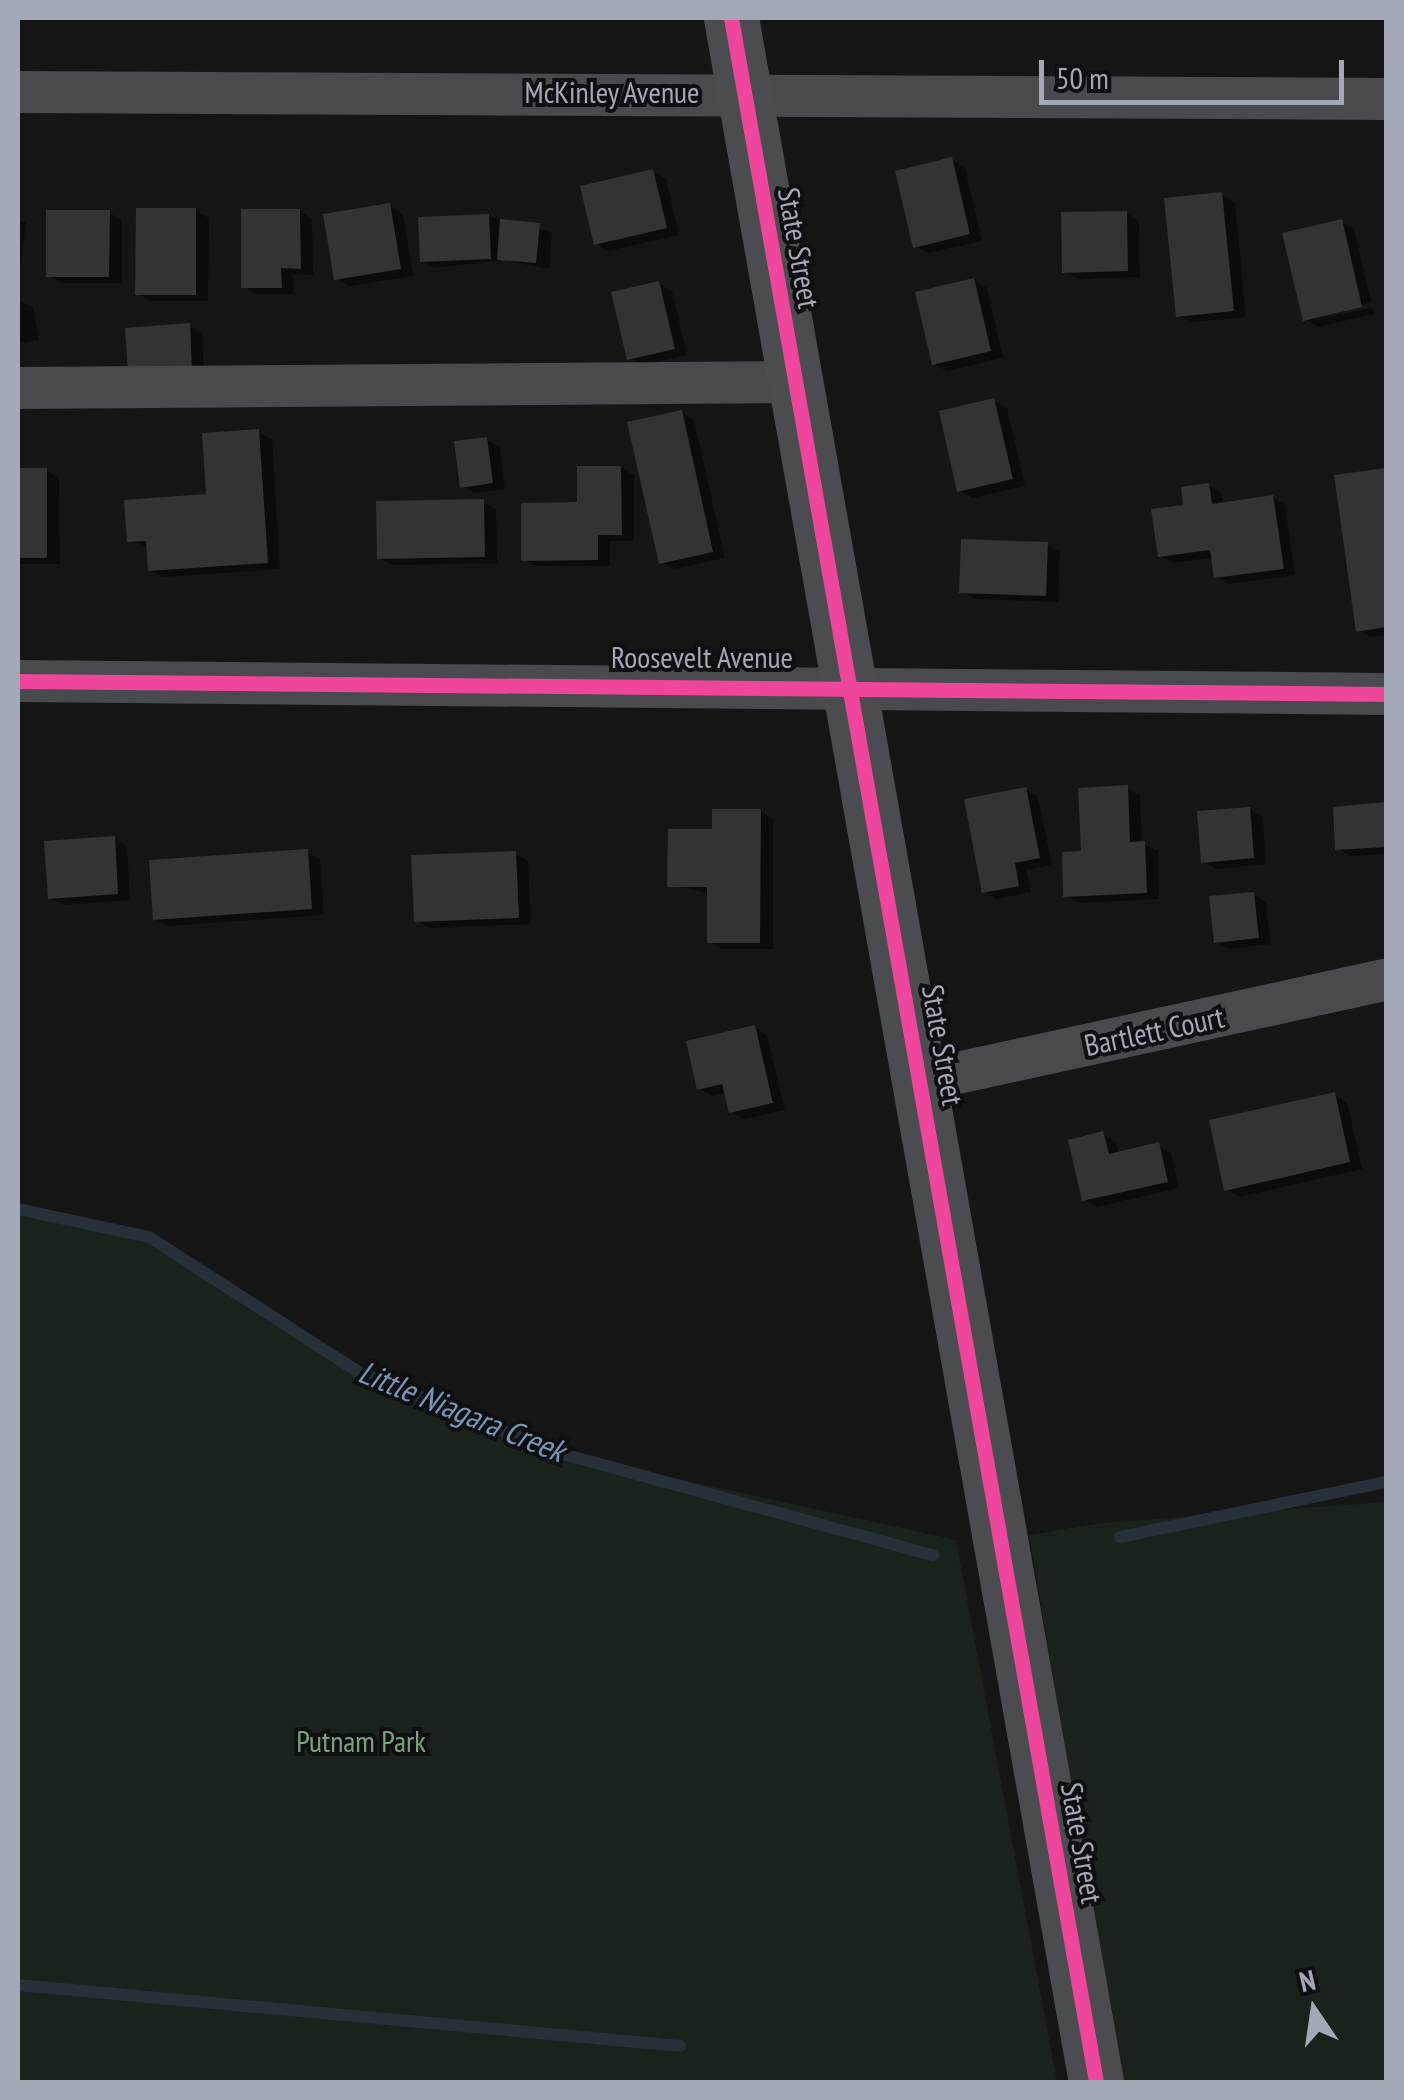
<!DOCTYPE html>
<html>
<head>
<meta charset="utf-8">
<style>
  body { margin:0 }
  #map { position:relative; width:1404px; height:2100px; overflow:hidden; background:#151515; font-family:"PT Sans Narrow",sans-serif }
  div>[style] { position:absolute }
  .green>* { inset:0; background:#1a221c }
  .shadow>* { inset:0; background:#0007 }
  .stream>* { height:12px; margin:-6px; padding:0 6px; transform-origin:6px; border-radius:6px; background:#272f38 }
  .building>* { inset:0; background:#333335 }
  .minor>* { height:42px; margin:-21px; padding:0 21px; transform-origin:21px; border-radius:21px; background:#484a4e }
  .major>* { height:55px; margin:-27.5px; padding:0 27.5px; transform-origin:27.5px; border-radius:27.5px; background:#4b4c50 }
  .cycleway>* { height:15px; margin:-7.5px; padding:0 7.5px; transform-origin:7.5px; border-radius:7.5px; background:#ed469a }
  span { translate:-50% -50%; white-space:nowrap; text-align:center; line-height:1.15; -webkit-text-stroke:8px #0f0f11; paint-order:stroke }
  .street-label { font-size:30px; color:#a4a9b8 }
  .park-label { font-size:30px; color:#79a57d }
  .water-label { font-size:32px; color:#7797b6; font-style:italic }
  .frame { position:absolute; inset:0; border:20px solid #a4a9b8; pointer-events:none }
  .north { position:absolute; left:1264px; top:1960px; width:100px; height:100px; -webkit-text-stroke:8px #0f0f11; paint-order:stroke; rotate:347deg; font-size:28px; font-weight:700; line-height:40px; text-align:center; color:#a4a9b8 }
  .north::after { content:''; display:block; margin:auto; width:35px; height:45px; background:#a4a9b8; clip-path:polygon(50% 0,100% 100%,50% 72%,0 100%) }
  .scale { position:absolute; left:1039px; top:60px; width:305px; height:45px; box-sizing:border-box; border:5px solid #a4a9b8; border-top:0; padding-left:12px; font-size:30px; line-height:35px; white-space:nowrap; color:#a4a9b8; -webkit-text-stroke:8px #0f0f11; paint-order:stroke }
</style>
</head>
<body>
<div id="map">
  <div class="green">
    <i style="clip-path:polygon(18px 1209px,149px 1237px,357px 1371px,552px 1451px,956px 1540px,1057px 2082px,18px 2082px)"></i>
    <i style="clip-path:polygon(1386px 1502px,1386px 2082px,1122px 2082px,1029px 1535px,1102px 1523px)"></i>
  </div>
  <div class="shadow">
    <i style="clip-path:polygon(952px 160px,965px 168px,982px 241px,928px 253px,915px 246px)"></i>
    <i style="clip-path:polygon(653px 172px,666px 179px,679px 235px,609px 251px,596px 243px)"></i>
    <i style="clip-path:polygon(1222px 195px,1235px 202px,1246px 317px,1191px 322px,1178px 315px)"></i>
    <i style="clip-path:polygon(390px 206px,403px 214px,413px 276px,349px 286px,336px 278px)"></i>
    <i style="clip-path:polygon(196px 211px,209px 218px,208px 301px,150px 301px,137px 293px)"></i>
    <i style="clip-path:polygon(300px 211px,312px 219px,313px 275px,293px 274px,294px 294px,256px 294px,244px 287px)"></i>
    <i style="clip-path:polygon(109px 213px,122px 220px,122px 283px,61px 283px,48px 275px)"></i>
    <i style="clip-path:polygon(1126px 213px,1139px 221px,1140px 277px,1078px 279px,1065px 272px)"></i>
    <i style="clip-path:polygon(488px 216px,552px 232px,549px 269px,503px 260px,435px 268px,422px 261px)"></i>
    <i style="clip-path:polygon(18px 219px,26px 223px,18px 284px)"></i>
    <i style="clip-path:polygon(1342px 222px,1354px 229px,1371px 302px,1312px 321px,1372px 307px,1374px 314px,1318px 327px,1305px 319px)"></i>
    <i style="clip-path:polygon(974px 281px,987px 288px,1003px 358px,947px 371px,934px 364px)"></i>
    <i style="clip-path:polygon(659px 284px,672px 291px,687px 355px,642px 365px,629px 358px)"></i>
    <i style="clip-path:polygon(18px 300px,33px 307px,39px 340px,18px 344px)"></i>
    <i style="clip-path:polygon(189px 326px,202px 333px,204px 376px,128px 330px)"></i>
    <i style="clip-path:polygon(994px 401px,1007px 408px,1025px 486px,972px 498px,960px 490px)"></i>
    <i style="clip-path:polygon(681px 412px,694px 420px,725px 558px,674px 569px,661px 562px)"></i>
    <i style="clip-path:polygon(259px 432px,272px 439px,280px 569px,163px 577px,150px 570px,149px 548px,129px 540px,208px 497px)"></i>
    <i style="clip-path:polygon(487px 440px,500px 447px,505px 489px,475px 493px,462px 486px)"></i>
    <i style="clip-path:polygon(621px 468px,634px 475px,634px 541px,610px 541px,610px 566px,536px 566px,524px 559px)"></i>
    <i style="clip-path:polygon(46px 470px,59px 478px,60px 564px,18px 564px,18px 471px)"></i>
    <i style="clip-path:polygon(1386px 470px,1386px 635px,1371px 637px,1358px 630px,1337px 478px)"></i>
    <i style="clip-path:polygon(1208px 485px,1221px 493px,1223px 505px,1273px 498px,1285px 505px,1295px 575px,1229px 584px,1217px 577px,1214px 558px,1173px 563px,1160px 556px,1186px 507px)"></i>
    <i style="clip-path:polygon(483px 502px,496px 509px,497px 563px,392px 565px,379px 558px)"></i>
    <i style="clip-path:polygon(1047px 545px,1060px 552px,1058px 602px,975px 599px,962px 591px)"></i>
    <i style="clip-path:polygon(1127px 788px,1140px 795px,1142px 844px,1158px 851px,1159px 899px,1078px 903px,1066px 895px,1083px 854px)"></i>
    <i style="clip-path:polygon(1026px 790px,1038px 797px,1052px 865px,1026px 870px,1031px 892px,997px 899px,984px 891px)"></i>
    <i style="clip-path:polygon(1386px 804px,1386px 854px,1350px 856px,1338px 848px,1335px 809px)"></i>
    <i style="clip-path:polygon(1250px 810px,1263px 817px,1266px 864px,1216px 869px,1203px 861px)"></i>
    <i style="clip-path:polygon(760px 811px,773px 819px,773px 949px,722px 949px,709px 941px,709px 893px,670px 885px,715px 832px)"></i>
    <i style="clip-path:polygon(114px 838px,127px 846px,130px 900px,64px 905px,51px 898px)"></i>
    <i style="clip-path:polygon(307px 852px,320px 859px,324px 915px,168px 926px,155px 919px)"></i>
    <i style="clip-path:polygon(516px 854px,528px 861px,531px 924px,429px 928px,416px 920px)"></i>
    <i style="clip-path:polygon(1253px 894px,1266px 902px,1271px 944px,1229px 949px,1216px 942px)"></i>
    <i style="clip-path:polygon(755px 1028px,767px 1035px,785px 1110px,744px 1119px,731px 1112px,726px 1092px,712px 1096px,699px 1088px)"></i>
    <i style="clip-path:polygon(1334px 1095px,1347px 1102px,1362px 1169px,1239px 1197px,1226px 1189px)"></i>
    <i style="clip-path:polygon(1103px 1134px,1116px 1142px,1119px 1154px,1158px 1145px,1171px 1153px,1179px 1188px,1097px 1207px,1085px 1200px)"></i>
  </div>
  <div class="stream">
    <i style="left:18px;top:1209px;width:134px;rotate:12.1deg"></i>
    <i style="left:149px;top:1237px;width:247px;rotate:32.8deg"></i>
    <i style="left:357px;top:1371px;width:211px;rotate:22.3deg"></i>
    <i style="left:552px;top:1451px;width:395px;rotate:15.3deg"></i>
    <i style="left:1120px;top:1537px;width:272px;rotate:-11.7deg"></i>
    <i style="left:18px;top:1985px;width:665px;rotate:5.26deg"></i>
  </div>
  <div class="building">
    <i style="clip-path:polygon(952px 157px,970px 234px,913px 248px,895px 171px)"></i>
    <i style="clip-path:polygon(653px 169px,667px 228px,594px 245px,580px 186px)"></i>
    <i style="clip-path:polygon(1222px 192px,1234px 311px,1176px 317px,1164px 198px)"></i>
    <i style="clip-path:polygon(390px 203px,401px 269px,334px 280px,323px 214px)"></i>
    <i style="clip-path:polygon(136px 208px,196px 208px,196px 295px,135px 295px)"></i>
    <i style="clip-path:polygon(241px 209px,300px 209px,301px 269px,281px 268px,282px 288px,241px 288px)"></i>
    <i style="clip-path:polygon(46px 210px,110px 210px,109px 277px,46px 277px)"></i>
    <i style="clip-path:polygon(1127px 211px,1128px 271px,1062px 273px,1061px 212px)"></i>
    <i style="clip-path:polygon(489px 214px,491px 259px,420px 262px,418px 217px)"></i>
    <i style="clip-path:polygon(500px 219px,540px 223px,536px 263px,497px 260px)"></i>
    <i style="clip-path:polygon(1342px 219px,1362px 307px,1303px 321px,1282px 233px)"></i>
    <i style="clip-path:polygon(974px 278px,991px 351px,932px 365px,915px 292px)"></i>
    <i style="clip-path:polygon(659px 281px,675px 349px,627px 360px,611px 292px)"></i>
    <i style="clip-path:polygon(190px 323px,192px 370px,128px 374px,125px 328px)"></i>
    <i style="clip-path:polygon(994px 398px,1013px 479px,957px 492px,939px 411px)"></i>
    <i style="clip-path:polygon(682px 410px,713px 552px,659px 564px,627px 422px)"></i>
    <i style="clip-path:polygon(259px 429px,268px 563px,148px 571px,146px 541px,127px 542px,124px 500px,206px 494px,202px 433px)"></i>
    <i style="clip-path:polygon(487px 437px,493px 483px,460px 488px,454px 441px)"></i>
    <i style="clip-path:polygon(577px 466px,621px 466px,622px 535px,598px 535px,598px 560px,521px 561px,521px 503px,577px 502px)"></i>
    <i style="clip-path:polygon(18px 468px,47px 468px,47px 558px,18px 558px)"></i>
    <i style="clip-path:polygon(1386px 468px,1386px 627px,1356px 632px,1334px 475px)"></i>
    <i style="clip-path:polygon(1209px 483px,1212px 504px,1273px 495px,1284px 569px,1214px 578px,1210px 550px,1158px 557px,1151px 509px,1183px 505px,1181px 487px)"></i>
    <i style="clip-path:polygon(484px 499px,485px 557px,377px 559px,376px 501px)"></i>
    <i style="clip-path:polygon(961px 539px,1048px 542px,1046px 596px,959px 593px)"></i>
    <i style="clip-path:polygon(1128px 785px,1130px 842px,1145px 841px,1147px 893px,1063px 897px,1062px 852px,1081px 851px,1078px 788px)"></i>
    <i style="clip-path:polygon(1026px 787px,1040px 858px,1015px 863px,1019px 886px,982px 893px,964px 799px)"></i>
    <i style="clip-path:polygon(1386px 802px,1386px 847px,1335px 850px,1333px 807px)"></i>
    <i style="clip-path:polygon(1250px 807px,1254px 858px,1201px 863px,1197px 811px)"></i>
    <i style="clip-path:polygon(712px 809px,761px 809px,760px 943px,707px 943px,707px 887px,667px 887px,668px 829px,712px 829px)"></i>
    <i style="clip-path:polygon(115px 836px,118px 894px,48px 899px,44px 841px)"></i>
    <i style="clip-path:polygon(308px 849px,312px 909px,153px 920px,149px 860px)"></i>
    <i style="clip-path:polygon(516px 851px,519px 918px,414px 922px,411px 855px)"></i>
    <i style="clip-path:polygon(1254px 892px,1259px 938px,1214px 943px,1209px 896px)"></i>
    <i style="clip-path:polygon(755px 1025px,773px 1103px,729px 1113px,722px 1084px,697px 1090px,686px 1041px)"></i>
    <i style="clip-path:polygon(1335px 1092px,1350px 1162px,1224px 1191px,1209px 1120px)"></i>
    <i style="clip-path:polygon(1103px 1131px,1109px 1154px,1159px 1142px,1168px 1182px,1082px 1201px,1068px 1140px)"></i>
  </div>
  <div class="minor">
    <i style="left:18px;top:92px;width:1368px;rotate:0.29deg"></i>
    <i style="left:18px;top:388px;width:777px;rotate:-0.44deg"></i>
    <i style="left:18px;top:681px;width:1368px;rotate:0.54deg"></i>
    <i style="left:921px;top:1081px;width:476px;rotate:-12.3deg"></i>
  </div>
  <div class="major">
    <i style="left:731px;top:18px;width:2096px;rotate:79.97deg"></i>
  </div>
  <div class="cycleway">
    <i style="left:731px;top:18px;width:2096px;rotate:79.97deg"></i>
    <i style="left:18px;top:681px;width:1368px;rotate:0.54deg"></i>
  </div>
  <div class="street-label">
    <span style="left:612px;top:92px">McKinley Avenue</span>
    <span style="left:799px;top:248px;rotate:80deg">State Street</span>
    <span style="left:702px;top:657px">Roosevelt Avenue</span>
    <span style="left:1154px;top:1031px;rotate:-12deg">Bartlett Court</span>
    <span style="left:943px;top:1045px;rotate:80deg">State Street</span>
    <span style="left:1082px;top:1843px;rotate:80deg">State Street</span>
  </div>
  <div class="park-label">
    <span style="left:361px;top:1741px">Putnam Park</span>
  </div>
  <div class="water-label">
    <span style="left:462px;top:1411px;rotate:22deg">Little Niagara Creek</span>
  </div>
  <div class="frame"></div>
  <div class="north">N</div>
  <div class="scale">50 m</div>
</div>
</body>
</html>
